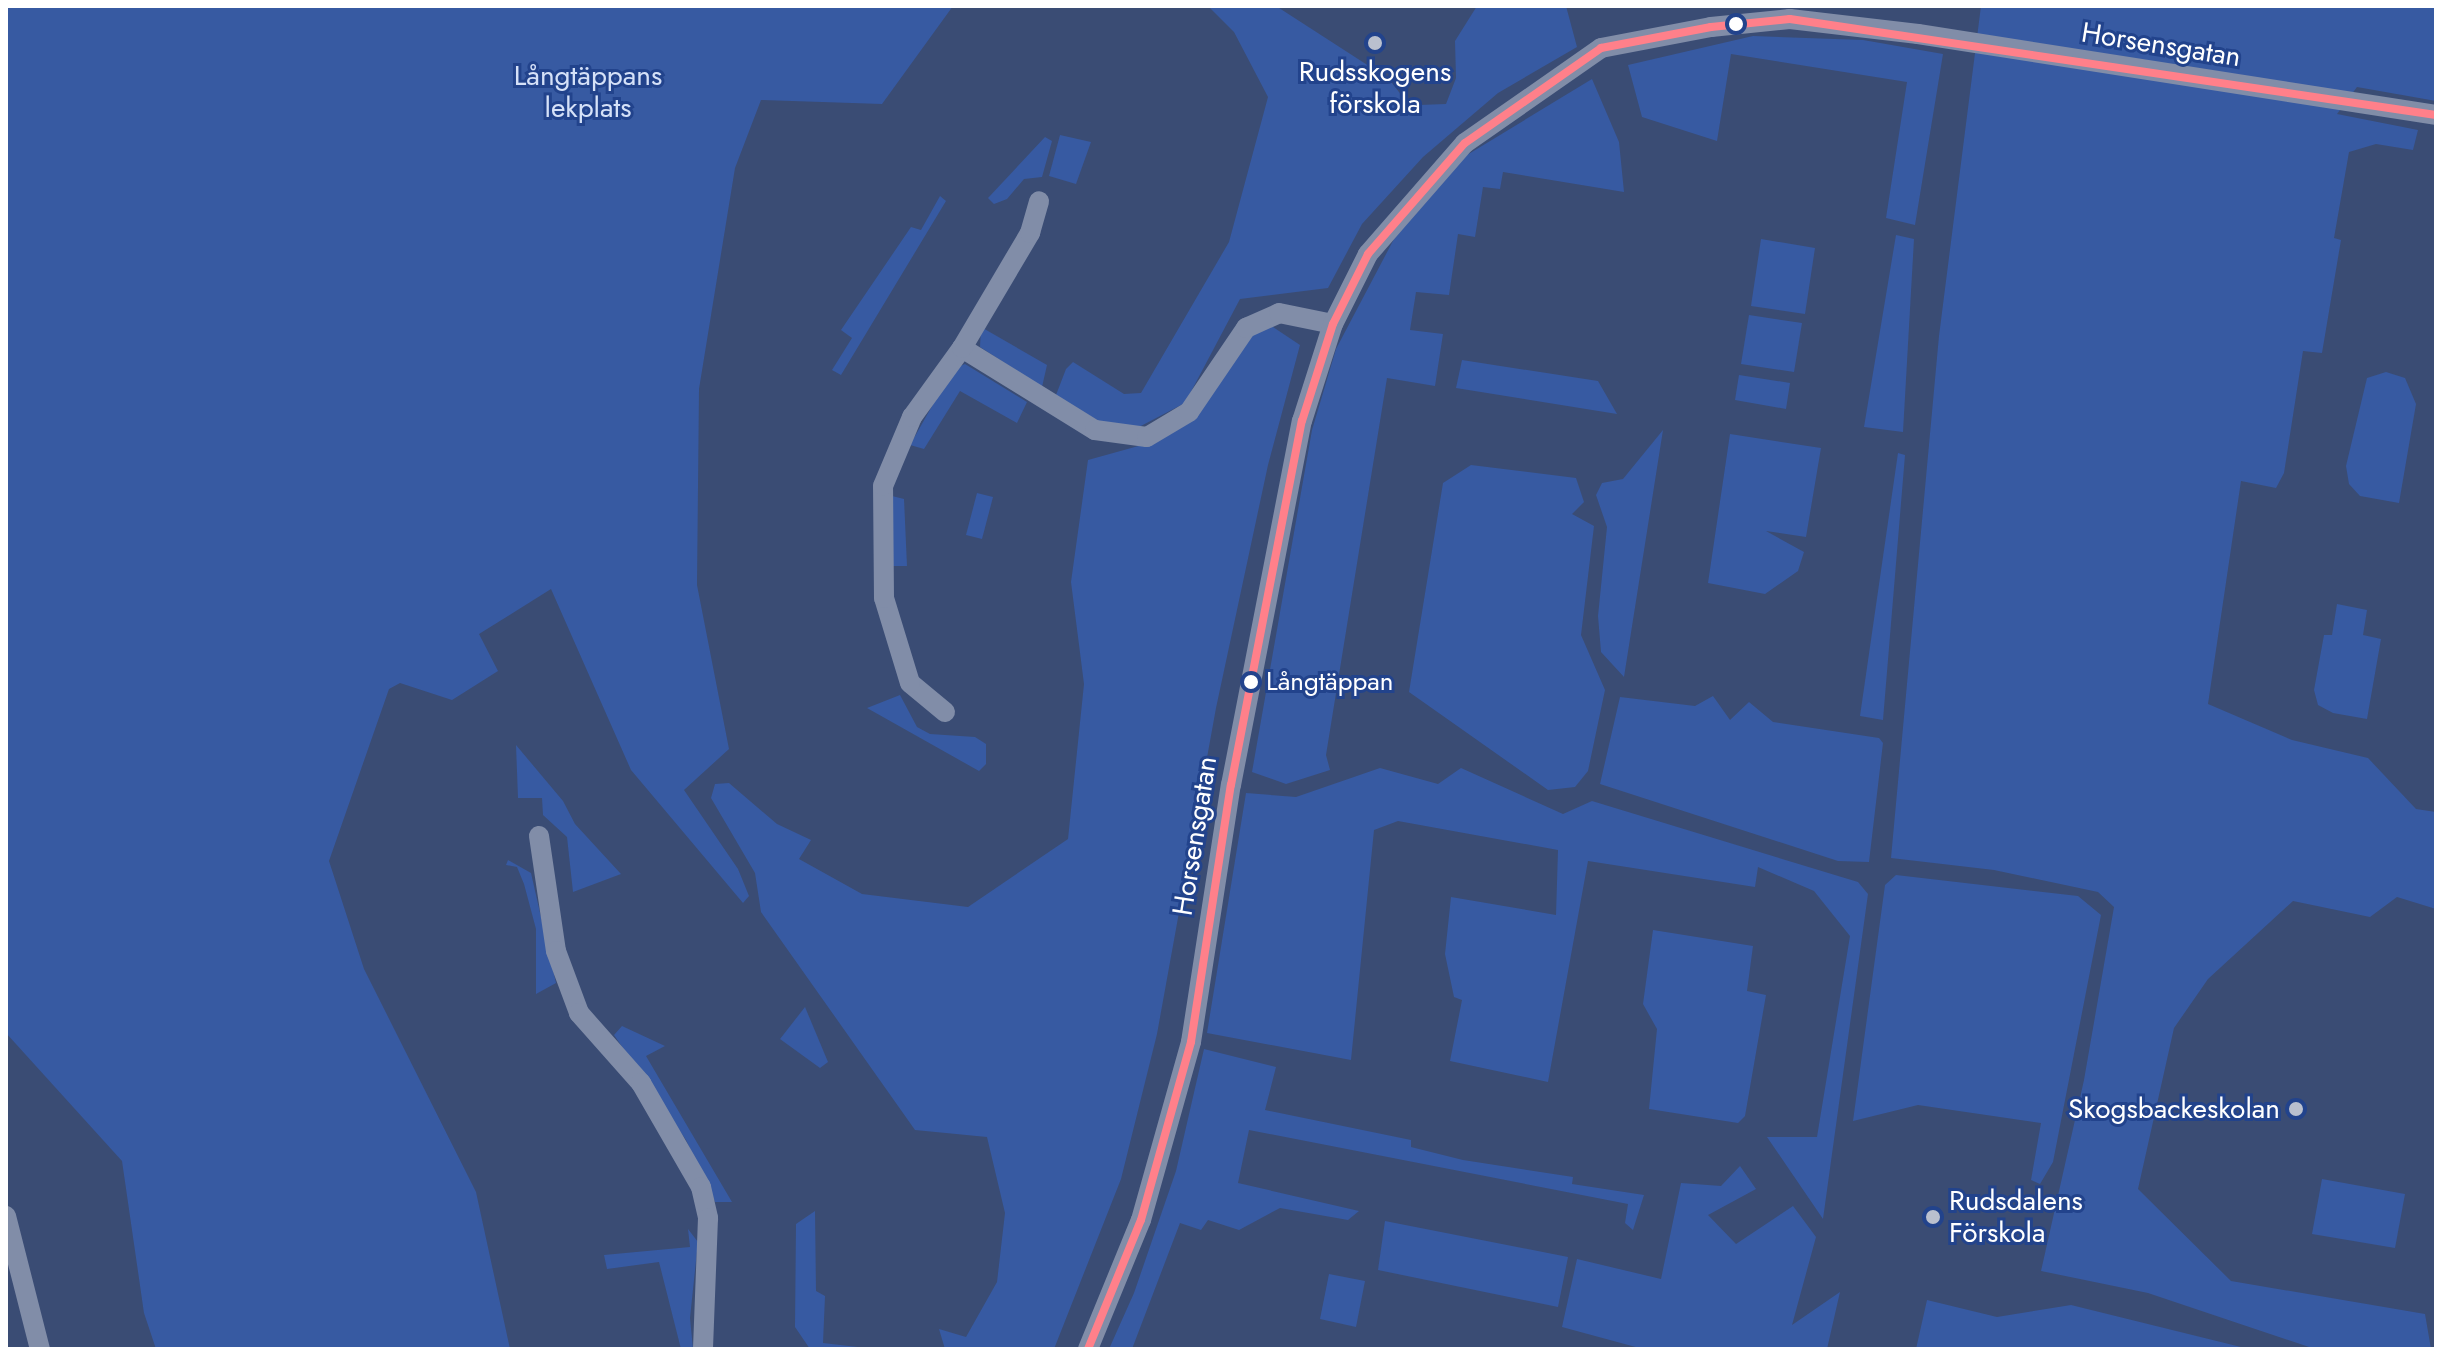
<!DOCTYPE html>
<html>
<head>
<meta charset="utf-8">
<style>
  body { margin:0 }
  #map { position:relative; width:2442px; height:1355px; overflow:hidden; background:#3a4c74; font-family:Jost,sans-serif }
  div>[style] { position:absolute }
  .green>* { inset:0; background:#375aa2 }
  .street>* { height:20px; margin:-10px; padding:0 10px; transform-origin:10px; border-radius:10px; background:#818da8 }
  .bus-1>* { height:8px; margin:-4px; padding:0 4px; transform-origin:4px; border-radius:4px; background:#ff808a }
  .dots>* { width:22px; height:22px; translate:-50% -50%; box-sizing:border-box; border:4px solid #22438c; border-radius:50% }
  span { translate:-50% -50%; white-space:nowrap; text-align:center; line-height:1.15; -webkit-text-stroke:6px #22438c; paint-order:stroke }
  .bus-label { font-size:26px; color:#fff }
  .left { translate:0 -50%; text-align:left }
  .street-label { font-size:28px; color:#fff }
  .poi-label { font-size:28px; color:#fff }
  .right { translate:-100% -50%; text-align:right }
  .park-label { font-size:28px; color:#d5e1f8 }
  .frame { position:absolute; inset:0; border:8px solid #fff; pointer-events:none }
</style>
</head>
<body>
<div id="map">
  <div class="green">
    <i style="clip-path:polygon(6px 6px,953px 6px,882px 104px,761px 100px,735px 168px,699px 389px,697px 585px,729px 749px,684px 790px,738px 869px,749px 896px,743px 903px,631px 770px,551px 589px,479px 634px,498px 671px,452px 700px,400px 683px,389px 689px,329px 861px,364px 969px,476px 1192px,510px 1349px,156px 1349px,144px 1313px,122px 1161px,6px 1033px)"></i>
    <i style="clip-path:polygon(1208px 6px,1276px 6px,1389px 79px,1402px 96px,1419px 105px,1446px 104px,1456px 78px,1455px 41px,1477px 6px,1566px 6px,1577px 47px,1498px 93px,1423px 157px,1362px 224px,1328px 288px,1240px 299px,1185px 403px,1137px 428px,1100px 422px,1056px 395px,1066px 369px,1073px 362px,1124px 394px,1141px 393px,1229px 242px,1268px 97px,1234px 32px)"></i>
    <i style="clip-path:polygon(1981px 6px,2436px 6px,2436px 101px,2357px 87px,2337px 114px,2418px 130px,2413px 150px,2376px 144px,2349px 152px,2334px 238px,2341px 240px,2322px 353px,2303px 351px,2284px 473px,2276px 488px,2241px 481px,2208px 704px,2292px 740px,2368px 758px,2416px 809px,2436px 812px,2436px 909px,2397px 897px,2370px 917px,2293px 901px,2208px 979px,2174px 1028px,2138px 1189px,2231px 1281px,2425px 1314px,2431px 1349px,2315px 1349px,2148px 1293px,2041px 1271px,2084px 1080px,2114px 907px,2098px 892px,1994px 870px,1891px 858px,1939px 336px)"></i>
    <i style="clip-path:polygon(1753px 36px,1863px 40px,1943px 54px,1915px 225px,1886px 218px,1907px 82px,1731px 54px,1717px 141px,1642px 117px,1628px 65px)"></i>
    <i style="clip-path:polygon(1592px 79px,1619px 142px,1624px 192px,1503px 172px,1500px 189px,1483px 187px,1475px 237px,1458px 234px,1449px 295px,1416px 292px,1410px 330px,1443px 334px,1435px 386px,1387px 378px,1326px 755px,1330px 770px,1286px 784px,1252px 772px,1312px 430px,1336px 349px,1394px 239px,1467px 155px)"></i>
    <i style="clip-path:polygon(1060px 135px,1091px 142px,1076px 184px,1049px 176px)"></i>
    <i style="clip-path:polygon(1045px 137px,1052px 141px,1042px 177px,1024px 179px,1007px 199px,994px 204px,988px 198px)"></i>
    <i style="clip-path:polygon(940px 196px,946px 201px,841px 375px,832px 370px,852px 338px,841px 330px,911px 227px,921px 230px)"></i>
    <i style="clip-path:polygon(1896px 235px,1914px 239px,1903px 432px,1864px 427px)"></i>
    <i style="clip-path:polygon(1761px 239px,1815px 248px,1805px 314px,1751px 306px)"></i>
    <i style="clip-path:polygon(1749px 315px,1802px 323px,1794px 372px,1741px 364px)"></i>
    <i style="clip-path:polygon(1258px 317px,1300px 345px,1268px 465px,1216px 708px,1157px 1034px,1121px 1179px,1054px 1349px,945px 1349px,939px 1329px,966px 1337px,997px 1282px,1005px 1213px,987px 1137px,915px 1130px,761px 912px,755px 873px,711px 798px,715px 784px,729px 783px,777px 824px,811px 840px,799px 859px,862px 894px,968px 907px,1068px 839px,1084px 684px,1071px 582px,1088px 460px,1142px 445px,1189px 423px)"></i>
    <i style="clip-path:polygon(981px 327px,1047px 365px,1042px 387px,980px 347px)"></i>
    <i style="clip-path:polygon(1462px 360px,1598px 381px,1617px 414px,1456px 388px)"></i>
    <i style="clip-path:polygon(965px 364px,1027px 402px,1017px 423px,960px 391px,924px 449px,910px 445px,953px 369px)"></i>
    <i style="clip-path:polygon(2386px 372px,2405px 378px,2416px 404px,2399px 503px,2360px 496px,2349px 484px,2346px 466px,2367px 378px)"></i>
    <i style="clip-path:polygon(1739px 375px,1790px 383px,1786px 409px,1735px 400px)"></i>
    <i style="clip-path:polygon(1663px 430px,1624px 677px,1601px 652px,1598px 616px,1607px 527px,1596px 495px,1602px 483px,1623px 479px)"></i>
    <i style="clip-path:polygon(1730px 434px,1821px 448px,1806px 537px,1766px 531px,1804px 552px,1798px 571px,1765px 594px,1708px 583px)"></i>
    <i style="clip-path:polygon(1898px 453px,1905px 455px,1883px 720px,1860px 716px)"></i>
    <i style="clip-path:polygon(1471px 465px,1576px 478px,1584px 502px,1572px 514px,1594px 526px,1581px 635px,1605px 690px,1588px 771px,1575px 787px,1548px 790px,1409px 692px,1443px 483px)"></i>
    <i style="clip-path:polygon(977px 493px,993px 497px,982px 539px,966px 535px)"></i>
    <i style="clip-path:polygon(892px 496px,904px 499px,907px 566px,887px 566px)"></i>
    <i style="clip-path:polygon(2337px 604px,2367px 610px,2363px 635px,2381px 639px,2367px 719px,2333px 713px,2318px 705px,2314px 690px,2324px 635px,2332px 635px)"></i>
    <i style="clip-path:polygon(900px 695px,917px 727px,930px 734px,975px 737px,986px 744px,986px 764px,979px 771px,867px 708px)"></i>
    <i style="clip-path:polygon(1713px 696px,1730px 720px,1749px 702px,1773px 722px,1879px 738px,1883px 743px,1869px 862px,1838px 861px,1600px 784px,1620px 697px,1695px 706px)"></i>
    <i style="clip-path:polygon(516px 745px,563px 801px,575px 824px,621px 874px,573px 892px,567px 837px,543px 815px,542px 798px,518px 798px)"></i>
    <i style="clip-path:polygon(1380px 768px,1438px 784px,1461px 768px,1563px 814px,1592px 801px,1858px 882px,1868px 894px,1823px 1219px,1767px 1137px,1817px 1137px,1850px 936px,1814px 891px,1758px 867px,1755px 887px,1588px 861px,1548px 1082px,1450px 1061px,1462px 1000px,1454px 997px,1445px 954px,1451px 897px,1556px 915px,1558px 850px,1398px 821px,1374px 830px,1351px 1060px,1207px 1033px,1246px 793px,1296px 797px)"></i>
    <i style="clip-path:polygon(508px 860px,531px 873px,556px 983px,536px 994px,536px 929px,524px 884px,517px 867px,506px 865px)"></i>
    <i style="clip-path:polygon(1896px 875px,2078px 896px,2101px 915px,2053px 1162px,2040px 1184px,2031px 1180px,2041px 1123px,1918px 1105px,1853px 1121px,1885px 885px)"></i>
    <i style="clip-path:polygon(1653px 930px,1753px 946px,1747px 991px,1766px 995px,1745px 1116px,1738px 1123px,1649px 1109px,1657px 1029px,1643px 1004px)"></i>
    <i style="clip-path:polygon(805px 1007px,828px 1062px,820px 1068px,780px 1039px)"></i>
    <i style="clip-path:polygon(622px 1026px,665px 1046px,646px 1056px,732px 1202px,715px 1202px,686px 1140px,614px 1035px)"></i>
    <i style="clip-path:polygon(1204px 1049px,1276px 1067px,1265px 1110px,1411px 1140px,1411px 1147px,1463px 1160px,1573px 1177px,1572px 1184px,1644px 1195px,1633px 1230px,1625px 1223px,1628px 1204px,1249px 1130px,1238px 1183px,1359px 1211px,1348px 1220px,1280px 1208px,1239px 1230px,1208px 1220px,1201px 1230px,1180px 1223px,1132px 1349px,1109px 1349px,1134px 1293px,1176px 1171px)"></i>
    <i style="clip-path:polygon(1740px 1166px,1756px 1189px,1708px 1215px,1736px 1244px,1793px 1206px,1816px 1237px,1792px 1325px,1840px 1292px,1827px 1349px,1643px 1349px,1562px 1327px,1577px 1259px,1661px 1279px,1681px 1183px,1721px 1186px)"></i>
    <i style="clip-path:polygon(2322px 1179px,2405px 1194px,2395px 1248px,2312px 1234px)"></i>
    <i style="clip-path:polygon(815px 1211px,816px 1291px,825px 1296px,823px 1343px,875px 1349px,810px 1349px,795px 1327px,796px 1224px)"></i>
    <i style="clip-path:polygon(1385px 1221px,1568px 1257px,1558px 1307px,1378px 1270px)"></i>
    <i style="clip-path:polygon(688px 1229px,698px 1242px,690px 1318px,693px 1349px,681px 1349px,659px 1262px,607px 1269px,604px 1255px,690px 1247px)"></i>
    <i style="clip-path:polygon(1329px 1274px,1365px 1281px,1356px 1327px,1320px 1319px)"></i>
    <i style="clip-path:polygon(1927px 1300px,1997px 1317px,2071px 1305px,2249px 1349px,1916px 1349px)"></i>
  </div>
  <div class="street">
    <i style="left:962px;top:348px;width:156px;rotate:31.7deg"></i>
    <i style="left:1095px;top:430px;width:52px;rotate:7.7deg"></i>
    <i style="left:1147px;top:437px;width:49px;rotate:-30.8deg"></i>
    <i style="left:1189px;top:412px;width:102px;rotate:-55.8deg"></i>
    <i style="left:1246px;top:328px;width:36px;rotate:-24deg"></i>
    <i style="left:1279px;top:313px;width:55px;rotate:11.5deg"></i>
    <i style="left:945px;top:712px;width:45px;rotate:-140.4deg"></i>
    <i style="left:910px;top:683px;width:89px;rotate:-107deg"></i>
    <i style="left:884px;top:598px;width:112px;rotate:-90.5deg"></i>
    <i style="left:883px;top:486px;width:75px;rotate:-67.2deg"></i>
    <i style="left:912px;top:417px;width:85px;rotate:-54.1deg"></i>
    <i style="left:962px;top:348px;width:134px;rotate:-59.4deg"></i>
    <i style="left:1030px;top:233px;width:33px;rotate:-74deg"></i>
    <i style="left:539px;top:836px;width:116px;rotate:81.6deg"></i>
    <i style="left:556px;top:951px;width:66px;rotate:69.6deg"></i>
    <i style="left:579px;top:1013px;width:94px;rotate:48.5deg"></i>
    <i style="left:641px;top:1083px;width:120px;rotate:60deg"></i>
    <i style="left:701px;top:1187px;width:32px;rotate:77deg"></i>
    <i style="left:708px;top:1218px;width:131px;rotate:92.2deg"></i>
    <i style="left:6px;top:1216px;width:137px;rotate:75.7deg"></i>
    <i style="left:1088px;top:1349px;width:139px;rotate:-67.7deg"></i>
    <i style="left:1141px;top:1220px;width:185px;rotate:-74.3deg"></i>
    <i style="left:1191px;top:1042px;width:260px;rotate:-81.2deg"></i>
    <i style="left:1231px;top:785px;width:371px;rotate:-79deg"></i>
    <i style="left:1302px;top:421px;width:102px;rotate:-72.3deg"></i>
    <i style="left:1333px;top:324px;width:78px;rotate:-63.4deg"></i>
    <i style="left:1368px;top:254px;width:147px;rotate:-48.9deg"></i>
    <i style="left:1465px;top:143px;width:166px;rotate:-34.9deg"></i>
    <i style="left:1601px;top:48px;width:112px;rotate:-10.8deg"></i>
    <i style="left:1711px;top:27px;width:79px;rotate:-5.8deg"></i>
    <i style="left:1790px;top:19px;width:129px;rotate:6.7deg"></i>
    <i style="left:1918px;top:34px;width:524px;rotate:8.89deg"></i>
  </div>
  <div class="bus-1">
    <i style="left:1088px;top:1349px;width:139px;rotate:-67.7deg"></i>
    <i style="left:1141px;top:1220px;width:185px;rotate:-74.3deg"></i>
    <i style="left:1191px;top:1042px;width:260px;rotate:-81.2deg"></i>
    <i style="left:1231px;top:785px;width:371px;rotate:-79deg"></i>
    <i style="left:1302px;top:421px;width:102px;rotate:-72.3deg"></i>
    <i style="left:1333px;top:324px;width:78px;rotate:-63.4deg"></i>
    <i style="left:1368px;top:254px;width:147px;rotate:-48.9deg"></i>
    <i style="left:1465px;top:143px;width:166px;rotate:-34.9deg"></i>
    <i style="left:1601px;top:48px;width:112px;rotate:-10.8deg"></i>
    <i style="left:1711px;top:27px;width:79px;rotate:-5.8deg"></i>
    <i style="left:1790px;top:19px;width:653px;rotate:8.45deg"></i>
  </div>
  <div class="dots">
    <i style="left:1736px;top:24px;background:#fff"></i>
    <i style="left:1375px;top:43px;background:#bac0ce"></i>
    <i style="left:1251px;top:682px;background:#fff"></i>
    <i style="left:2296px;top:1109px;background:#bac0ce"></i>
    <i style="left:1933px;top:1217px;background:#bac0ce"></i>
  </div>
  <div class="bus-label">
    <span class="left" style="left:1266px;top:682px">Långtäppan</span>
  </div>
  <div class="street-label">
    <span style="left:2161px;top:45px;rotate:9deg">Horsensgatan</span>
    <span style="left:1195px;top:836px;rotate:-81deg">Horsensgatan</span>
  </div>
  <div class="poi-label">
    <span style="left:1375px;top:88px">Rudsskogens<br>förskola</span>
    <span class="right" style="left:2280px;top:1109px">Skogsbackeskolan</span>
    <span class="left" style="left:1949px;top:1217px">Rudsdalens<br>Förskola</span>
  </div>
  <div class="park-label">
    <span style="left:588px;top:92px">Långtäppans<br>lekplats</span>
  </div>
  <div class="frame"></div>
</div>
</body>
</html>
